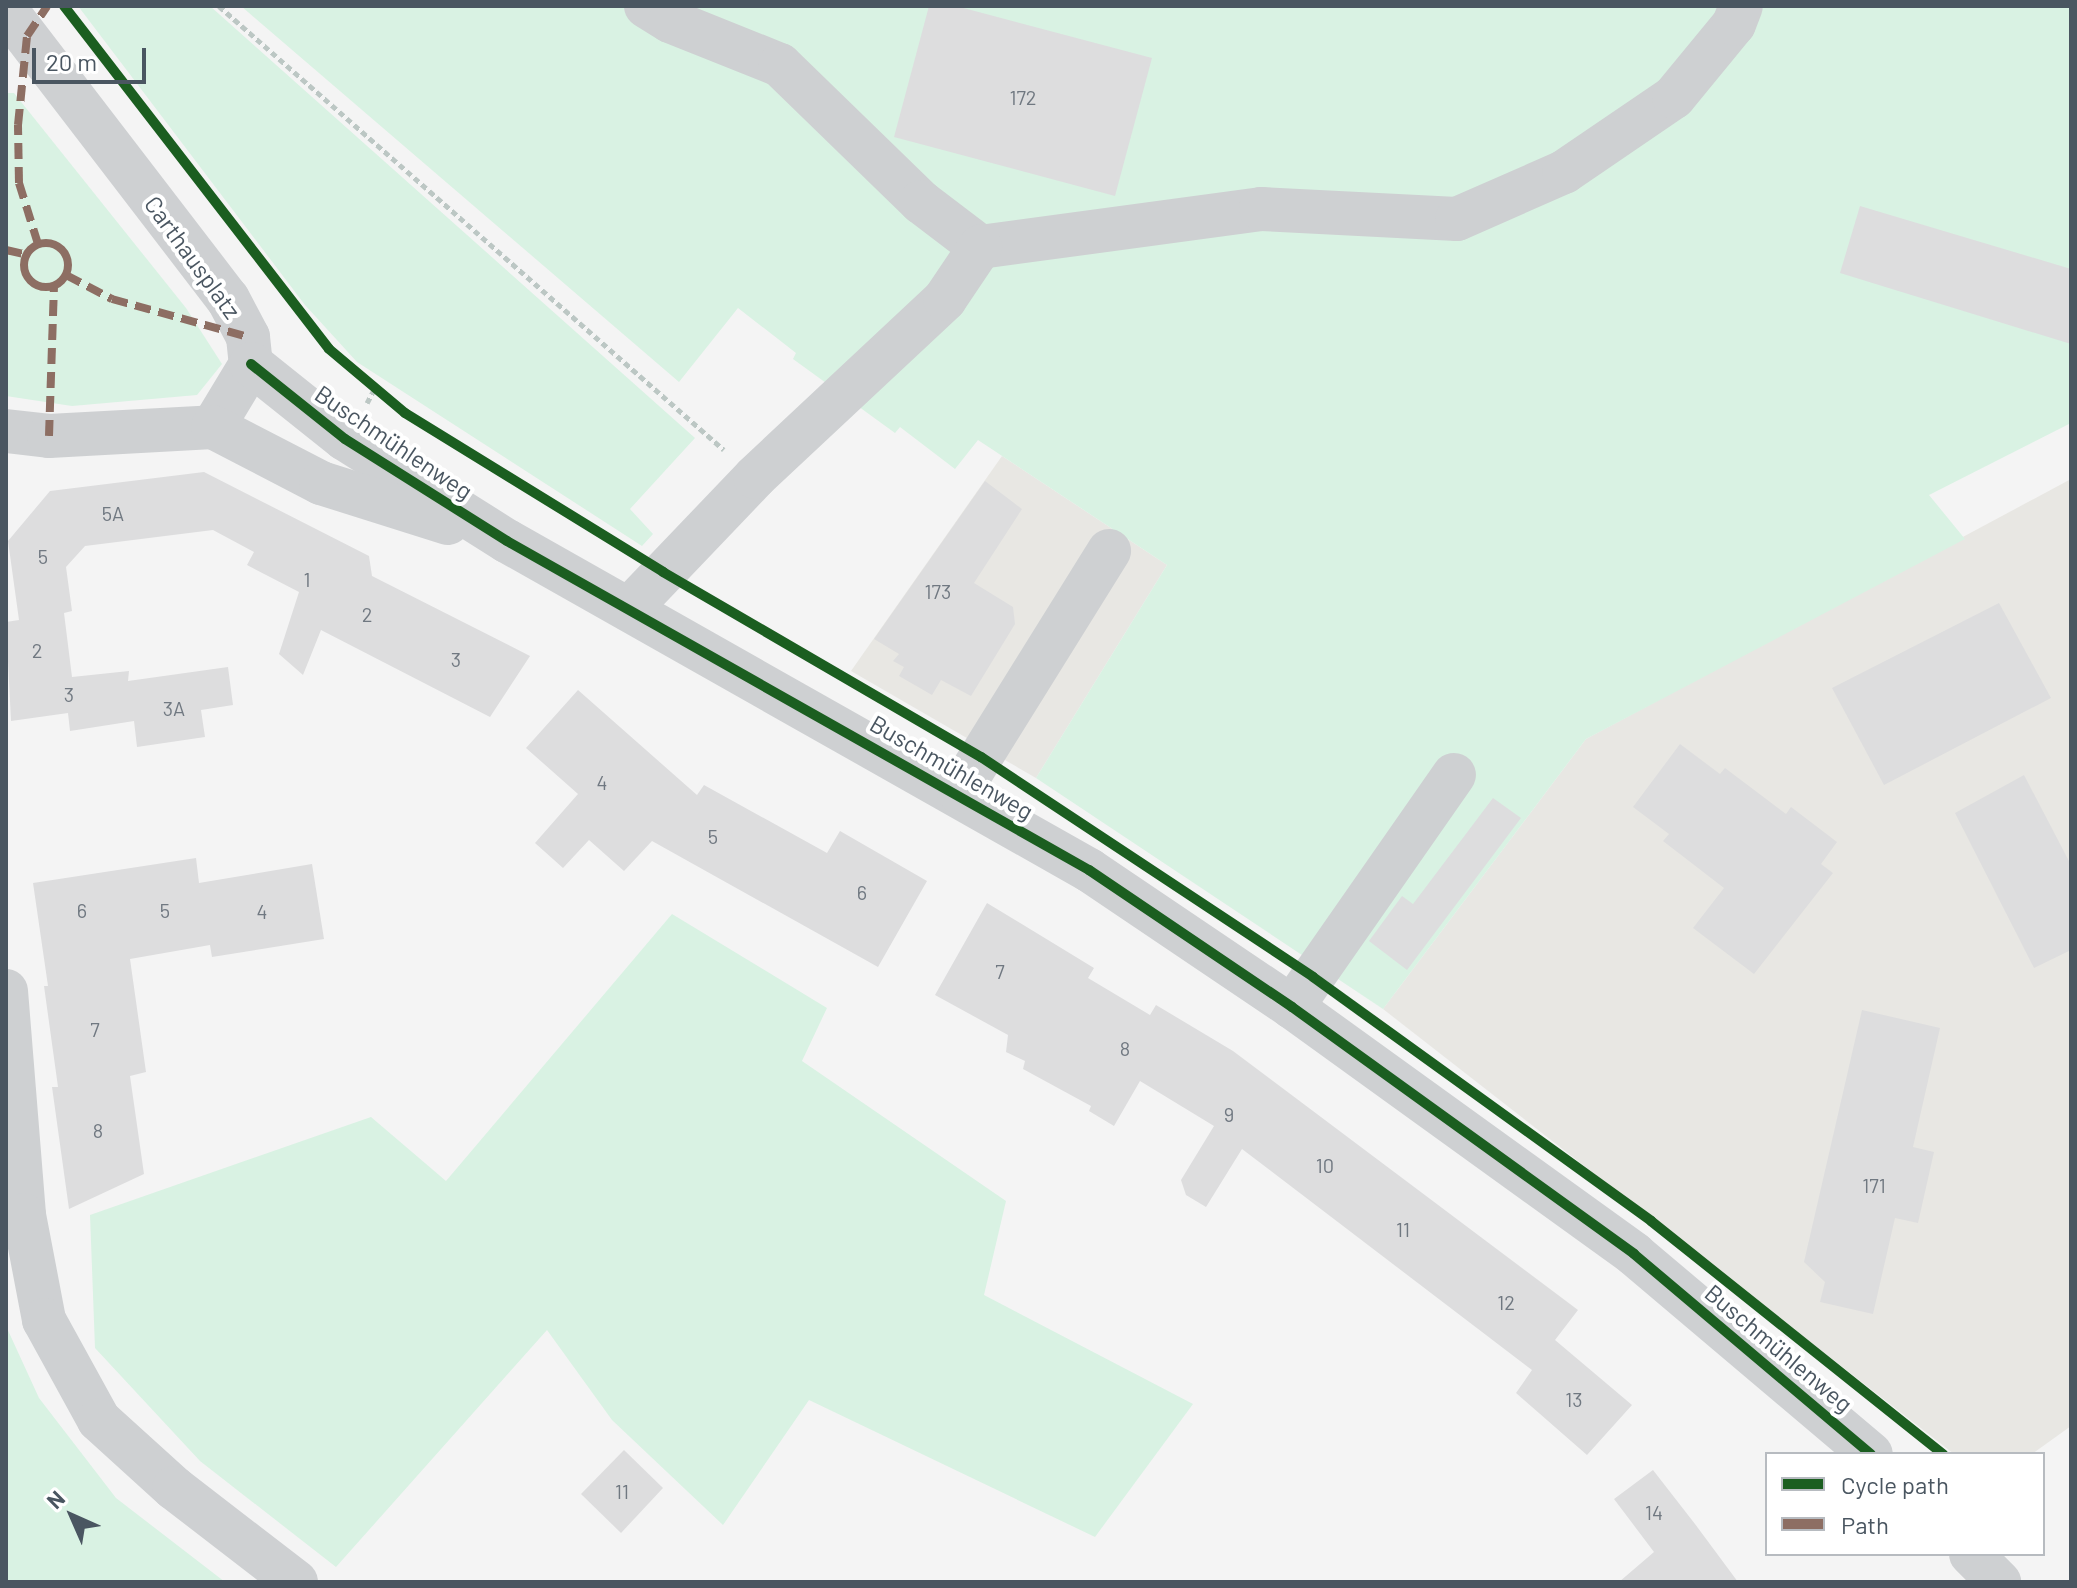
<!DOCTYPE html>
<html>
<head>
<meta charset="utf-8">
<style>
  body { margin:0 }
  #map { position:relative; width:2077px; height:1588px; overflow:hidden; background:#f4f4f4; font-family:Barlow,sans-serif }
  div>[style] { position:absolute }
  .commercial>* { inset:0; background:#e8e7e3 }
  .green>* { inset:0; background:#d9f2e3 }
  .building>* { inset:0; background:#ddddde }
  .path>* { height:5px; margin-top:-2.5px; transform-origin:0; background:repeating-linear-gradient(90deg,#bcc7c4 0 6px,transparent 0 10px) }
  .minor>* { height:44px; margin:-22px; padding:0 22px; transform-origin:22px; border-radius:22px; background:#ced0d2 }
  .quiet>* { height:8px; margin-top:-4px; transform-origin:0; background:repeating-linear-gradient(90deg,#8d6e63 0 16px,transparent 0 24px) }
  .quiet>.ring { margin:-4px; padding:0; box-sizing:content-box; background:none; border:8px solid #8d6e63; border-radius:50% }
  .cycleway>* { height:10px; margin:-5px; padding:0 5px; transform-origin:5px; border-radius:5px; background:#1b5e20 }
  span { translate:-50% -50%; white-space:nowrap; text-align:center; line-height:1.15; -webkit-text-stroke:8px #fff; paint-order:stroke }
  .number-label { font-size:20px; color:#707881 }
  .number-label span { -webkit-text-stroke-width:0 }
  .street-label { font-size:24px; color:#4a5661 }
  .frame { position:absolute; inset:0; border:8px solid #4a5661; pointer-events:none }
  .legend { position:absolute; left:1765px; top:1452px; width:280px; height:104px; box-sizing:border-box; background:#fff; border:2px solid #b7bbc0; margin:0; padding:10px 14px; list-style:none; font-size:24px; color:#4a5661 }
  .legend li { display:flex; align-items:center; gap:16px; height:40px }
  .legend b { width:40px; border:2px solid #b7bbc0 }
  .north { position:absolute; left:32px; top:1476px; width:80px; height:80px; -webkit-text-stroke:6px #fff; paint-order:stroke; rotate:315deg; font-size:22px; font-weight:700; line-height:32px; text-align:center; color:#4a5661 }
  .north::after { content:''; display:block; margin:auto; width:28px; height:36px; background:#4a5661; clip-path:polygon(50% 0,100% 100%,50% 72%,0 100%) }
  .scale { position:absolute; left:32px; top:48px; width:114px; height:36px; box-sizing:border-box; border:4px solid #4a5661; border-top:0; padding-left:10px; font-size:24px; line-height:28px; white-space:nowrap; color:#4a5661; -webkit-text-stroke:6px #fff; paint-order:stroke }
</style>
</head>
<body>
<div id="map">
  <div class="commercial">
    <i style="clip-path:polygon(1002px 456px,1167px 565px,1036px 778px,851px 671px)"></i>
    <i style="clip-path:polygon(2071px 479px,2071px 1426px,2032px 1454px,1954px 1454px,1383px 1009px,1586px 739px)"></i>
  </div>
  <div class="green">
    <i style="clip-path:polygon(78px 6px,210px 6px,695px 438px,630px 509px,653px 534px,642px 546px,357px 362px,305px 305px)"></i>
    <i style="clip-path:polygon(241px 6px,2071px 6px,2071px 423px,1929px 495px,1965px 539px,1586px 739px,1383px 1009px,1036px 778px,1167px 565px,978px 440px,955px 469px,900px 427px,895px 433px,793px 359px,796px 353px,738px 308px,679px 382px)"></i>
    <i style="clip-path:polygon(6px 93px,14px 93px,186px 308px,222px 364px,197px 395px,72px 406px,6px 396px)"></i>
    <i style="clip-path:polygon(672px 914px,827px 1008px,802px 1061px,1006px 1201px,984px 1295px,1193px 1404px,1095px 1537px,809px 1400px,723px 1525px,612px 1420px,547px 1330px,336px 1567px,200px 1461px,95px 1348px,90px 1215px,371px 1117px,446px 1181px)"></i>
    <i style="clip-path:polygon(6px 1326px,39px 1398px,116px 1498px,225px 1582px,6px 1582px)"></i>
  </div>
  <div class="building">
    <i style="clip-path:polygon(929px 6px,956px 6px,1152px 58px,1115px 196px,894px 137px)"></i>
    <i style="clip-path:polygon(1860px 206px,2071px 269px,2071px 344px,1840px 273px)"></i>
    <i style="clip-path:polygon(204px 472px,369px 556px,372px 576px,530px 656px,490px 717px,321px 630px,303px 675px,279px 654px,299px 592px,247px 565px,254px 552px,213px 530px,85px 546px,66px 567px,72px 611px,64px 613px,72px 677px,129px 671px,128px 681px,228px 667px,233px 705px,201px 710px,205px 737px,137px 747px,134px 721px,70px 731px,68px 713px,11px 721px,6px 622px,19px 620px,8px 541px,50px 491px)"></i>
    <i style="clip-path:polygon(985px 481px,1022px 509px,974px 583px,1013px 607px,1015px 624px,971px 696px,941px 680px,932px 695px,899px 676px,904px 667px,893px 661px,899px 654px,874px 639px)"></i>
    <i style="clip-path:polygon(1999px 603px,2051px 698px,1884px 785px,1832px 688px)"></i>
    <i style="clip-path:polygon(578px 690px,697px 795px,704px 785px,827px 853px,840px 831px,927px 881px,878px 967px,652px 841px,624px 871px,589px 840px,563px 868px,535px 843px,578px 794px,526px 748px)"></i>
    <i style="clip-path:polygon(1680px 744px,1720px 774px,1725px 768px,1786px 814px,1791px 807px,1837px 842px,1821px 864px,1833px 873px,1754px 974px,1693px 928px,1724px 888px,1663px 841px,1669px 834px,1633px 807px)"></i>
    <i style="clip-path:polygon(2024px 775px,2071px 865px,2071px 950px,2034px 968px,1955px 813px)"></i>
    <i style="clip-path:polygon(1493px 798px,1521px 818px,1407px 970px,1369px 941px,1402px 896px,1413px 904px)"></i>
    <i style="clip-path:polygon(196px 858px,199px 883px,312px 864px,324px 939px,212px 957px,210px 945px,130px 959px,146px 1072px,130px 1076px,144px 1174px,69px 1209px,52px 1087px,58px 1087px,44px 986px,48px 986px,33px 883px)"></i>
    <i style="clip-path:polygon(987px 903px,1094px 968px,1088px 978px,1150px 1015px,1156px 1005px,1233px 1051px,1578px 1310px,1555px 1340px,1632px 1405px,1587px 1455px,1516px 1393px,1532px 1370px,1242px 1149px,1206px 1207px,1186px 1195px,1181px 1180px,1214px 1126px,1140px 1081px,1114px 1126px,1089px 1111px,1091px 1106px,1023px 1069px,1025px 1061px,1006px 1052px,1008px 1035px,935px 995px)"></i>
    <i style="clip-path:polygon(1862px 1010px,1940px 1028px,1913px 1147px,1934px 1152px,1918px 1223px,1895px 1218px,1873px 1314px,1820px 1302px,1825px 1282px,1804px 1262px)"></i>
    <i style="clip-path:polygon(624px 1450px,663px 1488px,621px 1533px,581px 1494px)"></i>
    <i style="clip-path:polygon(1653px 1470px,1695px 1524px,1738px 1582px,1619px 1582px,1654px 1552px,1614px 1499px)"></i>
  </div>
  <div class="path">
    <i style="left:219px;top:6px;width:672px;rotate:41.32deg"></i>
    <i style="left:367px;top:403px;width:17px;rotate:-62deg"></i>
  </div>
  <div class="minor">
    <i style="left:646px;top:6px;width:28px;rotate:32deg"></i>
    <i style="left:670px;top:21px;width:118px;rotate:21.8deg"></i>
    <i style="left:780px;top:65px;width:197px;rotate:44.2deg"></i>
    <i style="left:921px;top:202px;width:74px;rotate:37.3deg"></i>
    <i style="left:980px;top:247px;width:284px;rotate:-7.7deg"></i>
    <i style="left:1261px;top:209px;width:196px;rotate:2.9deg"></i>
    <i style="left:1457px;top:219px;width:117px;rotate:-23.7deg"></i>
    <i style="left:1564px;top:172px;width:133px;rotate:-34.3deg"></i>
    <i style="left:1674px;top:97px;width:94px;rotate:-50.6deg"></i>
    <i style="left:1734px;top:24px;width:19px;rotate:-69deg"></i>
    <i style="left:6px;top:10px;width:364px;rotate:52.5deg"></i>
    <i style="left:228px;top:299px;width:43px;rotate:62.2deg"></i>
    <i style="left:248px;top:337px;width:27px;rotate:84deg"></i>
    <i style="left:251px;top:364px;width:74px;rotate:121.1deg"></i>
    <i style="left:251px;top:364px;width:120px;rotate:38.6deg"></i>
    <i style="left:345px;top:439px;width:191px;rotate:32.2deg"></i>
    <i style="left:507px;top:541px;width:669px;rotate:29.48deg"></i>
    <i style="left:1089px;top:870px;width:245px;rotate:34deg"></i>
    <i style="left:1292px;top:1007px;width:422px;rotate:35.8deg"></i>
    <i style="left:1634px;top:1254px;width:310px;rotate:40.2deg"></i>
    <i style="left:6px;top:431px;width:43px;rotate:6.6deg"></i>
    <i style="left:49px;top:436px;width:164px;rotate:-3.1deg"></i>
    <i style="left:213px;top:427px;width:122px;rotate:27.4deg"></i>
    <i style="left:321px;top:483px;width:133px;rotate:17.5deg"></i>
    <i style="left:629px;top:609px;width:182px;rotate:-46.3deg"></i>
    <i style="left:755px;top:477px;width:260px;rotate:-43.1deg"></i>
    <i style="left:945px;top:299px;width:63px;rotate:-56.1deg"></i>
    <i style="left:959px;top:792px;width:284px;rotate:-58.1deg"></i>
    <i style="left:6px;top:991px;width:225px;rotate:85.4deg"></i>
    <i style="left:24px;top:1215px;width:107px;rotate:79.2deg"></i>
    <i style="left:44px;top:1320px;width:114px;rotate:61.2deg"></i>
    <i style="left:99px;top:1420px;width:101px;rotate:42.2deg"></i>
    <i style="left:174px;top:1488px;width:154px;rotate:37.6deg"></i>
    <i style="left:1292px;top:1007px;width:283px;rotate:-55.1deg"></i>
    <i style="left:1971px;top:1554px;width:40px;rotate:45deg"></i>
  </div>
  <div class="quiet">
    <i class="ring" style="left:24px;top:243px;width:36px;height:36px"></i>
    <i style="left:38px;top:244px;width:64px;rotate:-107.3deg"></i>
    <i style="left:19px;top:183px;width:58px;rotate:-91deg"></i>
    <i style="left:18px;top:125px;width:89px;rotate:-84.2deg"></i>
    <i style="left:27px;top:36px;width:36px;rotate:-56deg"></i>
    <i style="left:6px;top:250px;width:22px;rotate:13deg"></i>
    <i style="left:66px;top:275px;width:52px;rotate:27.6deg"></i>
    <i style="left:112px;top:299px;width:141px;rotate:15.6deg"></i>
    <i style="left:49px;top:436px;width:150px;rotate:-88.1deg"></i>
  </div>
  <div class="cycleway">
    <i style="left:64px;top:6px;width:433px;rotate:52.3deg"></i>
    <i style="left:329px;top:349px;width:99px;rotate:40.1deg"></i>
    <i style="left:405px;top:413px;width:303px;rotate:31.6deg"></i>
    <i style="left:663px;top:572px;width:368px;rotate:30.2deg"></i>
    <i style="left:981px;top:757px;width:398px;rotate:33.5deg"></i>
    <i style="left:1313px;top:977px;width:417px;rotate:35.8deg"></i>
    <i style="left:1651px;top:1221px;width:374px;rotate:38.6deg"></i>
    <i style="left:251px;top:364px;width:120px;rotate:38.6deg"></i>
    <i style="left:345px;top:439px;width:191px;rotate:32.2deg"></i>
    <i style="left:507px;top:541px;width:669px;rotate:29.48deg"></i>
    <i style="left:1089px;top:870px;width:245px;rotate:34deg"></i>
    <i style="left:1292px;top:1007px;width:422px;rotate:35.8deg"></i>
    <i style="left:1634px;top:1254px;width:310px;rotate:40.2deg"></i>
  </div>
  <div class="number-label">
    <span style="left:1023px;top:97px">172</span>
    <span style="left:113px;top:513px">5A</span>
    <span style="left:43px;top:556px">5</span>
    <span style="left:307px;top:579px">1</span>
    <span style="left:938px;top:591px">173</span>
    <span style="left:367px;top:614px">2</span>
    <span style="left:37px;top:650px">2</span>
    <span style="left:456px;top:659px">3</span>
    <span style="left:69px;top:694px">3</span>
    <span style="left:174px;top:708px">3A</span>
    <span style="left:602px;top:782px">4</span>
    <span style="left:713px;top:836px">5</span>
    <span style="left:862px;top:892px">6</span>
    <span style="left:82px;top:910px">6</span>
    <span style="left:165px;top:910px">5</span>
    <span style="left:262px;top:911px">4</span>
    <span style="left:1000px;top:971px">7</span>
    <span style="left:95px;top:1029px">7</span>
    <span style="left:1125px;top:1048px">8</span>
    <span style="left:1229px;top:1114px">9</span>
    <span style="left:98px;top:1130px">8</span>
    <span style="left:1325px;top:1165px">10</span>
    <span style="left:1874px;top:1185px">171</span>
    <span style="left:1403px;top:1229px">11</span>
    <span style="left:1506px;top:1302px">12</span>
    <span style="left:1574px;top:1399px">13</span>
    <span style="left:622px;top:1491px">11</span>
    <span style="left:1654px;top:1512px">14</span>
  </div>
  <div class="street-label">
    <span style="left:193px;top:257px;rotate:54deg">Carthausplatz</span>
    <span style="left:394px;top:442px;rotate:34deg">Buschmühlenweg</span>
    <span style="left:952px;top:767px;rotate:30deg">Buschmühlenweg</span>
    <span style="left:1779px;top:1348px;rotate:40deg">Buschmühlenweg</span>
  </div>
  <div class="frame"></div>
  <ul class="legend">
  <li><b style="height:10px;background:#1b5e20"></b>Cycle path</li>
  <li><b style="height:10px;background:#8d6e63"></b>Path</li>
  </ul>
  <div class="north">N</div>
  <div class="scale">20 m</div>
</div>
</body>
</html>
